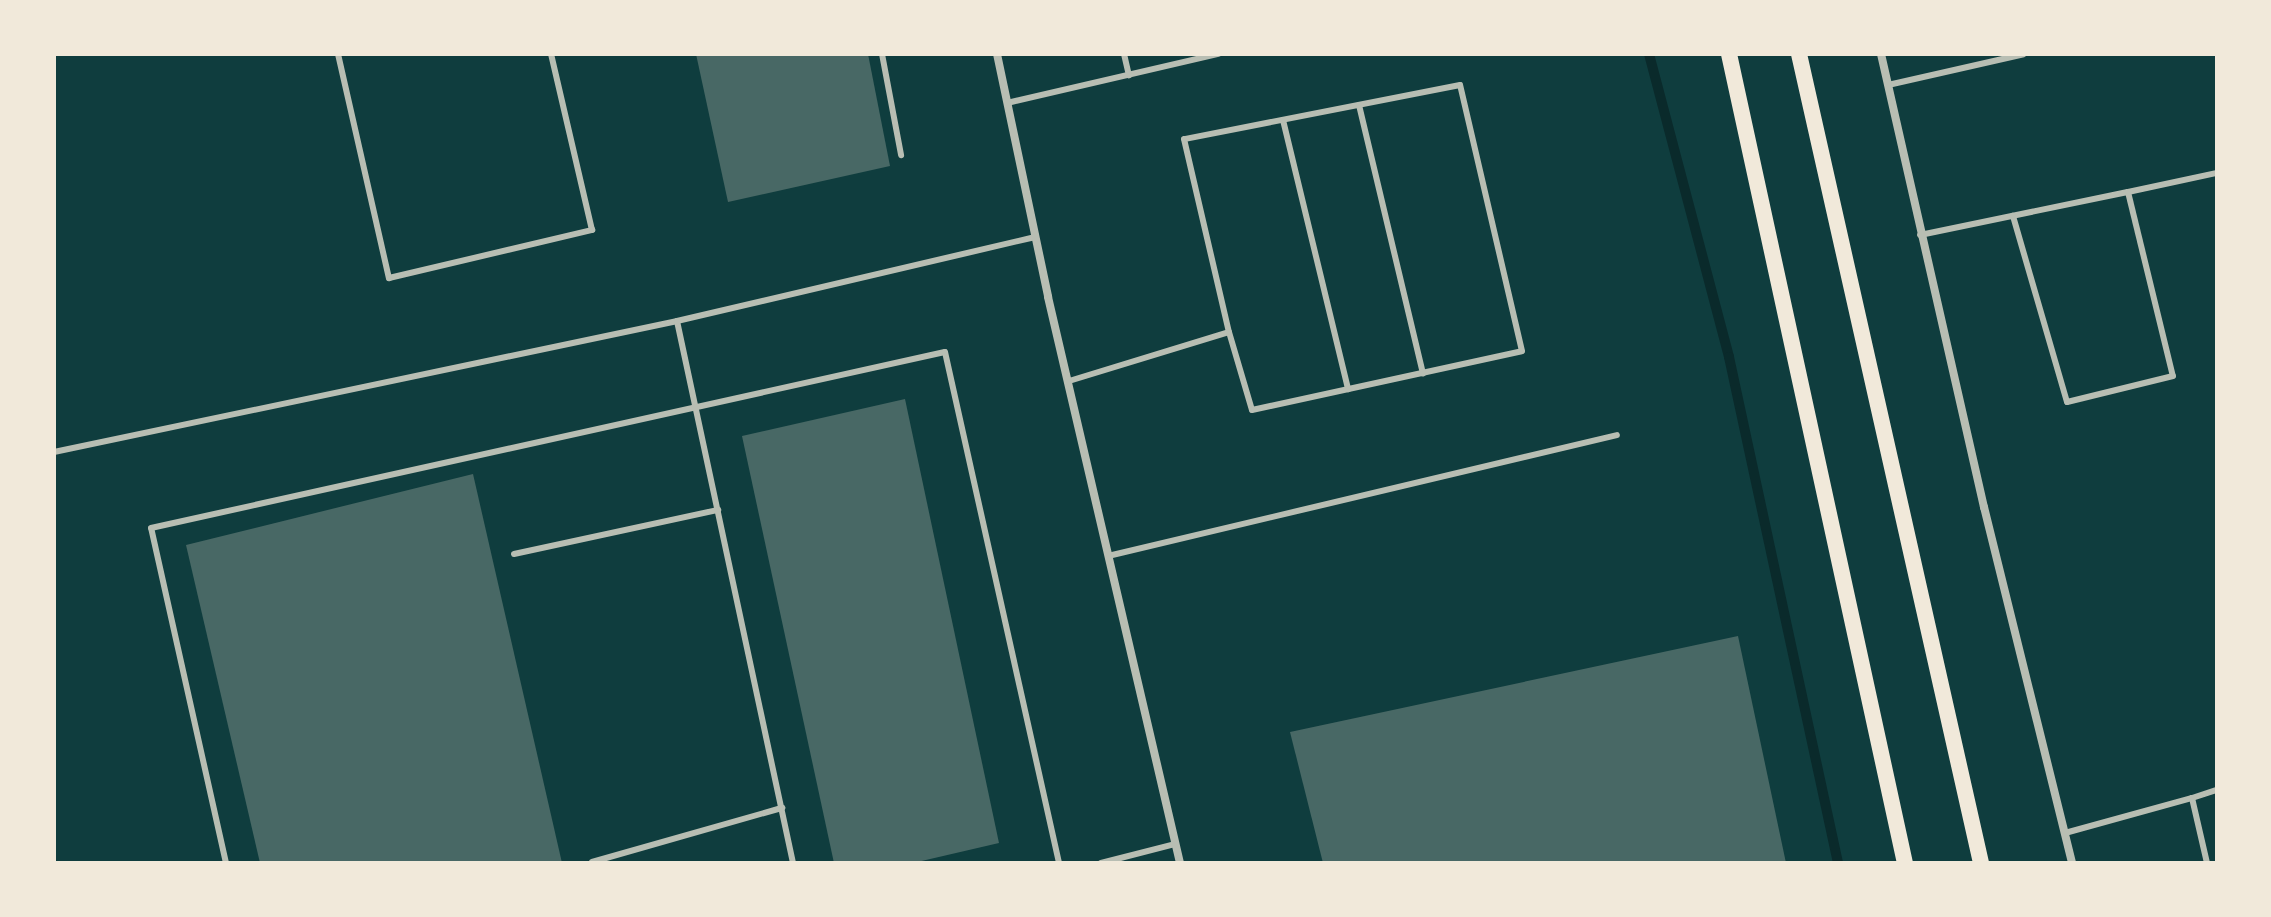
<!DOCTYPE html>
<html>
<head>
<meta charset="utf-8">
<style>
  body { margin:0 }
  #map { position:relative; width:2271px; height:917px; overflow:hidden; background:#0f3d3e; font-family:Quicksand,sans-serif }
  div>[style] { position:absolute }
  .stream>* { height:10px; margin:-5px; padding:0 5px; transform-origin:5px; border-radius:5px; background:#0a2a2b }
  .building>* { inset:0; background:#486865 }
  .service>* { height:6px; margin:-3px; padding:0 3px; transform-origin:3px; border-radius:3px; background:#b8beb3 }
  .minor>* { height:8px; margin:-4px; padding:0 4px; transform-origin:4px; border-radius:4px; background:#b8beb3 }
  .secondary>* { height:16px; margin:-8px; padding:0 8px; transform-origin:8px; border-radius:8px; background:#f1e9da }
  span { translate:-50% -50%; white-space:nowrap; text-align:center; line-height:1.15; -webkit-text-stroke:6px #f1e9da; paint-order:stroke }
  .frame { position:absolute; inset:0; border:56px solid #f1e9da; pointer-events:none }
</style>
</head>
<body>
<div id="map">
  <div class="stream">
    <i style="left:1649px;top:54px;width:313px;rotate:75.2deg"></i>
    <i style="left:1729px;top:357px;width:518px;rotate:77.84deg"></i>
  </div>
  <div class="building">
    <i style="clip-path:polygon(696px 54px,868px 54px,890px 166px,728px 202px)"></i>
    <i style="clip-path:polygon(905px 399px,999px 843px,913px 863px,834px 863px,742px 436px)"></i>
    <i style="clip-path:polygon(473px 474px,562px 863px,260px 863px,186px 545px)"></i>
    <i style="clip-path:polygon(1738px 636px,1786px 863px,1323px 863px,1290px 732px)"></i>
  </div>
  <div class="service">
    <i style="left:338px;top:54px;width:230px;rotate:77.2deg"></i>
    <i style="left:389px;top:278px;width:209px;rotate:-13.3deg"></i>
    <i style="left:592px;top:230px;width:181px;rotate:-103.1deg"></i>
    <i style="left:882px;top:54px;width:103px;rotate:79.3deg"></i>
    <i style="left:1124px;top:54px;width:22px;rotate:77deg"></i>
    <i style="left:1888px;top:85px;width:139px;rotate:-12.8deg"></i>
    <i style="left:1007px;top:103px;width:217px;rotate:-13.1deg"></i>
    <i style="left:1359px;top:105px;width:276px;rotate:76.6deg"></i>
    <i style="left:1283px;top:120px;width:277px;rotate:76.4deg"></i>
    <i style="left:2128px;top:192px;width:91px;rotate:-12.1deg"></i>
    <i style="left:1920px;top:235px;width:212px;rotate:-11.7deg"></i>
    <i style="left:2128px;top:192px;width:189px;rotate:76.3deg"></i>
    <i style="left:2173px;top:376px;width:109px;rotate:166.2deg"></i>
    <i style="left:2067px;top:402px;width:194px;rotate:-106.2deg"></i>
    <i style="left:677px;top:321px;width:554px;rotate:77.92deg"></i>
    <i style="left:1069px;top:381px;width:167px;rotate:-17deg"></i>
    <i style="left:1229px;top:332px;width:81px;rotate:73.6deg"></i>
    <i style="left:1252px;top:410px;width:276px;rotate:-12.3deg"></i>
    <i style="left:1522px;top:351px;width:273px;rotate:-103.1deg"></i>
    <i style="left:1460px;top:85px;width:281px;rotate:168.9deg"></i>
    <i style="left:1184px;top:139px;width:198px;rotate:76.9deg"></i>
    <i style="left:54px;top:452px;width:637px;rotate:-11.87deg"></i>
    <i style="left:677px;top:321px;width:368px;rotate:-13.2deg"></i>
    <i style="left:514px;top:554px;width:209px;rotate:-12.2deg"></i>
    <i style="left:1108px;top:556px;width:523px;rotate:-13.37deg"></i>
    <i style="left:2192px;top:798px;width:26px;rotate:-18deg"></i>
    <i style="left:2065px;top:833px;width:132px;rotate:-15.4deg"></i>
    <i style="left:2192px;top:798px;width:67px;rotate:77deg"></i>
    <i style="left:592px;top:862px;width:198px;rotate:-15.9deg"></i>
    <i style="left:226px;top:863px;width:343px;rotate:-102.6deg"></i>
    <i style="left:151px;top:528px;width:813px;rotate:-12.5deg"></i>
    <i style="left:945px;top:352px;width:524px;rotate:77.42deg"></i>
    <i style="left:1101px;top:863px;width:76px;rotate:-14.4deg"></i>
  </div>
  <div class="minor">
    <i style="left:997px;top:54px;width:248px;rotate:78.1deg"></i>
    <i style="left:1048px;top:297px;width:581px;rotate:76.87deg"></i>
    <i style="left:1881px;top:54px;width:465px;rotate:77.2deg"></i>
    <i style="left:1984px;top:507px;width:367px;rotate:76.1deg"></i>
  </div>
  <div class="secondary">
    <i style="left:1729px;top:54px;width:828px;rotate:77.73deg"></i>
    <i style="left:1799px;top:54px;width:829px;rotate:77.32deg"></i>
  </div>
  <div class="frame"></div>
</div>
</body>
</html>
